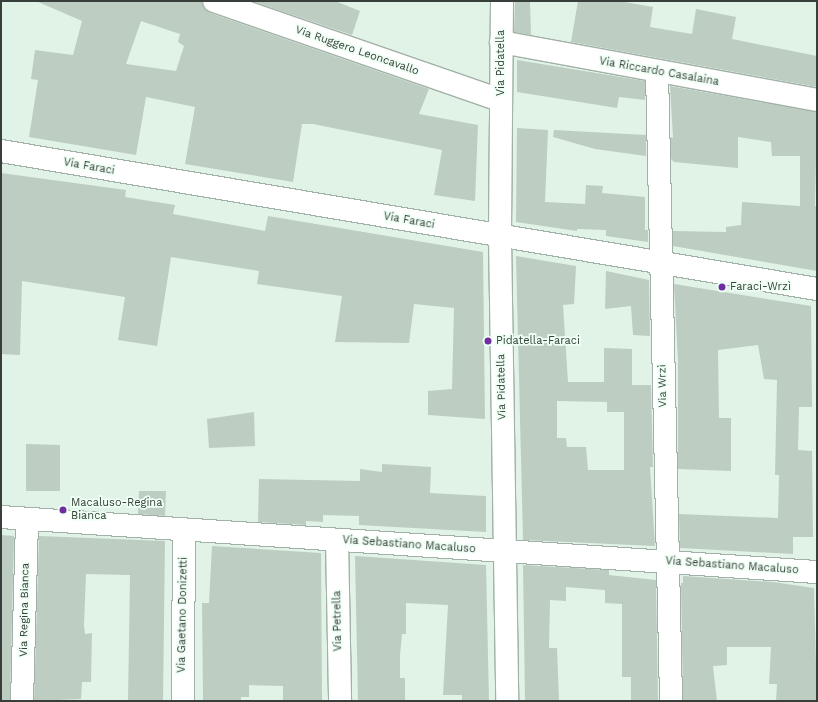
<!DOCTYPE html>
<html>
<head>
<meta charset="utf-8">
<style>
  body { margin:0 }
  #map { position:relative; width:818px; height:702px; overflow:hidden; background:#e1f2e6; font-family:"Work Sans",sans-serif }
  div>[style] { position:absolute }
  .building>* { inset:0; background:#bdcdc2 }
  .roads { filter:drop-shadow(1px 0 #a2b1a7) drop-shadow(-1px 0 #a2b1a7) drop-shadow(0 1px #a2b1a7) drop-shadow(0 -1px #a2b1a7) }
  .minor>* { height:22px; margin:-11px; padding:0 11px; transform-origin:11px; border-radius:11px; background:#fff }
  .dots>* { width:11px; height:11px; translate:-50% -50%; box-sizing:border-box; border:2px solid #eefff4; border-radius:50% }
  span { translate:-50% -50%; white-space:nowrap; text-align:center; line-height:1.15; -webkit-text-stroke:3.5px #eefff4; paint-order:stroke }
  .street-label { font-size:11px; color:#383e3a }
  .poi-label { font-size:11px; color:#383e3a }
  .left { translate:0 -50%; text-align:left }
  .frame { position:absolute; inset:0; border:2px solid #383e3a; pointer-events:none }
</style>
</head>
<body>
<div id="map">
  <div class="building">
    <i style="clip-path:polygon(evenodd,36px 1px,202px 1px,204px 9px,210px 13px,429px 89px,419px 114px,478px 125px,475px 201px,434px 195px,442px 150px,313px 124px,302px 124px,293px 182px,185px 164px,195px 107px,146px 97px,136px 155px,29px 137px,38px 80px,31px 79px,35px 50px,73px 55px,82px 21px,36px 1px,141px 21px,180px 34px,178px 42px,184px 46px,176px 71px,126px 64px,141px 21px)"></i>
    <i style="clip-path:polygon(252px 1px,335px 1px,360px 11px,352px 35px)"></i>
    <i style="clip-path:polygon(515px 1px,530px 1px,531px 35px,514px 32px)"></i>
    <i style="clip-path:polygon(578px 1px,619px 1px,653px 7px,650px 27px,692px 34px,696px 9px,736px 17px,732px 39px,817px 56px,817px 87px,571px 42px)"></i>
    <i style="clip-path:polygon(517px 60px,645px 81px,645px 100px,619px 97px,617px 108px,517px 92px)"></i>
    <i style="clip-path:polygon(670px 86px,817px 112px,815px 206px,817px 206px,817px 271px,673px 246px,673px 231px,726px 232px,726px 227px,741px 225px,742px 202px,800px 206px,800px 156px,772px 156px,771px 142px,738px 137px,738px 168px,674px 162px,671px 159px,671px 137px,673px 138px)"></i>
    <i style="clip-path:polygon(517px 128px,548px 130px,545px 202px,585px 204px,586px 185px,603px 186px,602px 193px,645px 197px,645px 230px,648px 230px,648px 242px,606px 236px,606px 230px,577px 229px,577px 231px,516px 222px)"></i>
    <i style="clip-path:polygon(554px 130px,646px 135px,646px 156px,595px 149px,553px 137px)"></i>
    <i style="clip-path:polygon(1px 173px,126px 190px,125px 197px,175px 205px,173px 214px,265px 231px,268px 216px,483px 252px,485px 419px,428px 415px,428px 391px,452px 389px,454px 308px,414px 304px,409px 343px,335px 342px,342px 296px,257px 284px,259px 271px,171px 257px,157px 346px,118px 340px,125px 297px,22px 281px,20px 355px,1px 354px)"></i>
    <i style="clip-path:polygon(evenodd,516px 256px,576px 266px,574px 304px,563px 305px,568px 382px,604px 382px,604px 348px,632px 349px,632px 385px,651px 385px,653px 467px,650px 467px,655px 546px,523px 540px,516px 256px,557px 401px,607px 402px,607px 412px,624px 412px,624px 470px,588px 470px,586px 447px,567px 447px,566px 438px,557px 438px,557px 401px)"></i>
    <i style="clip-path:polygon(606px 271px,649px 280px,650px 336px,633px 335px,631px 306px,605px 309px)"></i>
    <i style="clip-path:polygon(674px 284px,811px 306px,812px 407px,799px 407px,798px 450px,812px 451px,813px 537px,793px 537px,793px 554px,680px 548px,679px 514px,778px 518px,779px 475px,775px 475px,777px 380px,764px 379px,758px 345px,718px 350px,719px 418px,731px 418px,731px 471px,678px 469px,678px 361px)"></i>
    <i style="clip-path:polygon(254px 412px,255px 446px,209px 448px,207px 419px)"></i>
    <i style="clip-path:polygon(26px 444px,60px 445px,60px 491px,26px 491px)"></i>
    <i style="clip-path:polygon(382px 464px,431px 467px,430px 493px,486px 496px,486px 532px,359px 525px,359px 516px,323px 515px,323px 522px,306px 521px,306px 525px,258px 522px,259px 479px,360px 481px,360px 469px,382px 472px)"></i>
    <i style="clip-path:polygon(139px 491px,166px 491px,165px 516px,138px 514px)"></i>
    <i style="clip-path:polygon(1px 535px,14px 536px,10px 701px,1px 701px)"></i>
    <i style="clip-path:polygon(39px 536px,165px 541px,163px 701px,128px 701px,130px 575px,86px 574px,84px 625px,85px 634px,92px 633px,91px 682px,82px 682px,81px 699px,34px 701px)"></i>
    <i style="clip-path:polygon(212px 546px,321px 553px,322px 701px,283px 701px,283px 686px,249px 685px,249px 697px,241px 697px,241px 701px,203px 701px,202px 603px,209px 603px)"></i>
    <i style="clip-path:polygon(355px 556px,486px 565px,489px 701px,462px 701px,462px 695px,443px 695px,448px 605px,406px 603px,406px 634px,402px 634px,400px 655px,400px 678px,405px 678px,405px 701px,358px 701px)"></i>
    <i style="clip-path:polygon(523px 565px,609px 570px,609px 575px,656px 580px,658px 701px,631px 701px,631px 677px,622px 677px,622px 604px,605px 603px,605px 590px,566px 587px,566px 601px,550px 600px,549px 648px,557px 648px,559px 701px,525px 701px)"></i>
    <i style="clip-path:polygon(683px 576px,773px 582px,814px 588px,817px 701px,776px 701px,777px 684px,769px 684px,771px 647px,727px 647px,727px 665px,713px 666px,717px 701px,683px 701px,681px 583px,683px 583px)"></i>
  </div>
  <div class="roads">
    <div class="minor">
      <i style="left:214px;top:1px;width:303px;rotate:19.1deg"></i>
      <i style="left:502px;top:1px;width:236px;rotate:90.5deg"></i>
      <i style="left:500px;top:237px;width:464px;rotate:89.1deg"></i>
      <i style="left:501px;top:42px;width:321px;rotate:10.4deg"></i>
      <i style="left:657px;top:72px;width:629px;rotate:88.72deg"></i>
      <i style="left:1px;top:151px;width:828px;rotate:9.6deg"></i>
      <i style="left:1px;top:517px;width:818px;rotate:3.86deg"></i>
      <i style="left:337px;top:540px;width:161px;rotate:88.9deg"></i>
      <i style="left:22px;top:701px;width:182px;rotate:-88.4deg"></i>
      <i style="left:183px;top:701px;width:171px;rotate:-89.7deg"></i>
    </div>
  </div>
  <div class="dots">
    <i style="left:722px;top:287px;background:#702da1"></i>
    <i style="left:488px;top:341px;background:#702da1"></i>
    <i style="left:63px;top:510px;background:#702da1"></i>
  </div>
  <div class="street-label">
    <span style="left:357px;top:51px;rotate:19deg">Via Ruggero Leoncavallo</span>
    <span style="left:501px;top:63px;rotate:-90deg">Via Pidatella</span>
    <span style="left:659px;top:72px;rotate:10deg">Via Riccardo Casalaina</span>
    <span style="left:89px;top:167px;rotate:10deg">Via Faraci</span>
    <span style="left:409px;top:221px;rotate:10deg">Via Faraci</span>
    <span style="left:663px;top:386px;rotate:-91deg">Via Wrzì</span>
    <span style="left:502px;top:387px;rotate:-91deg">Via Pidatella</span>
    <span style="left:409px;top:545px;rotate:4deg">Via Sebastiano Macaluso</span>
    <span style="left:732px;top:566px;rotate:4deg">Via Sebastiano Macaluso</span>
    <span style="left:25px;top:610px;rotate:-89deg">Via Regina Bianca</span>
    <span style="left:183px;top:615px;rotate:-89deg">Via Gaetano Donizetti</span>
    <span style="left:338px;top:621px;rotate:-91deg">Via Petrella</span>
  </div>
  <div class="poi-label">
    <span class="left" style="left:730px;top:287px">Faraci-Wrzì</span>
    <span class="left" style="left:496px;top:341px">Pidatella-Faraci</span>
    <span class="left" style="left:71px;top:510px">Macaluso-Regina<br>Bianca</span>
  </div>
  <div class="frame"></div>
</div>
</body>
</html>
